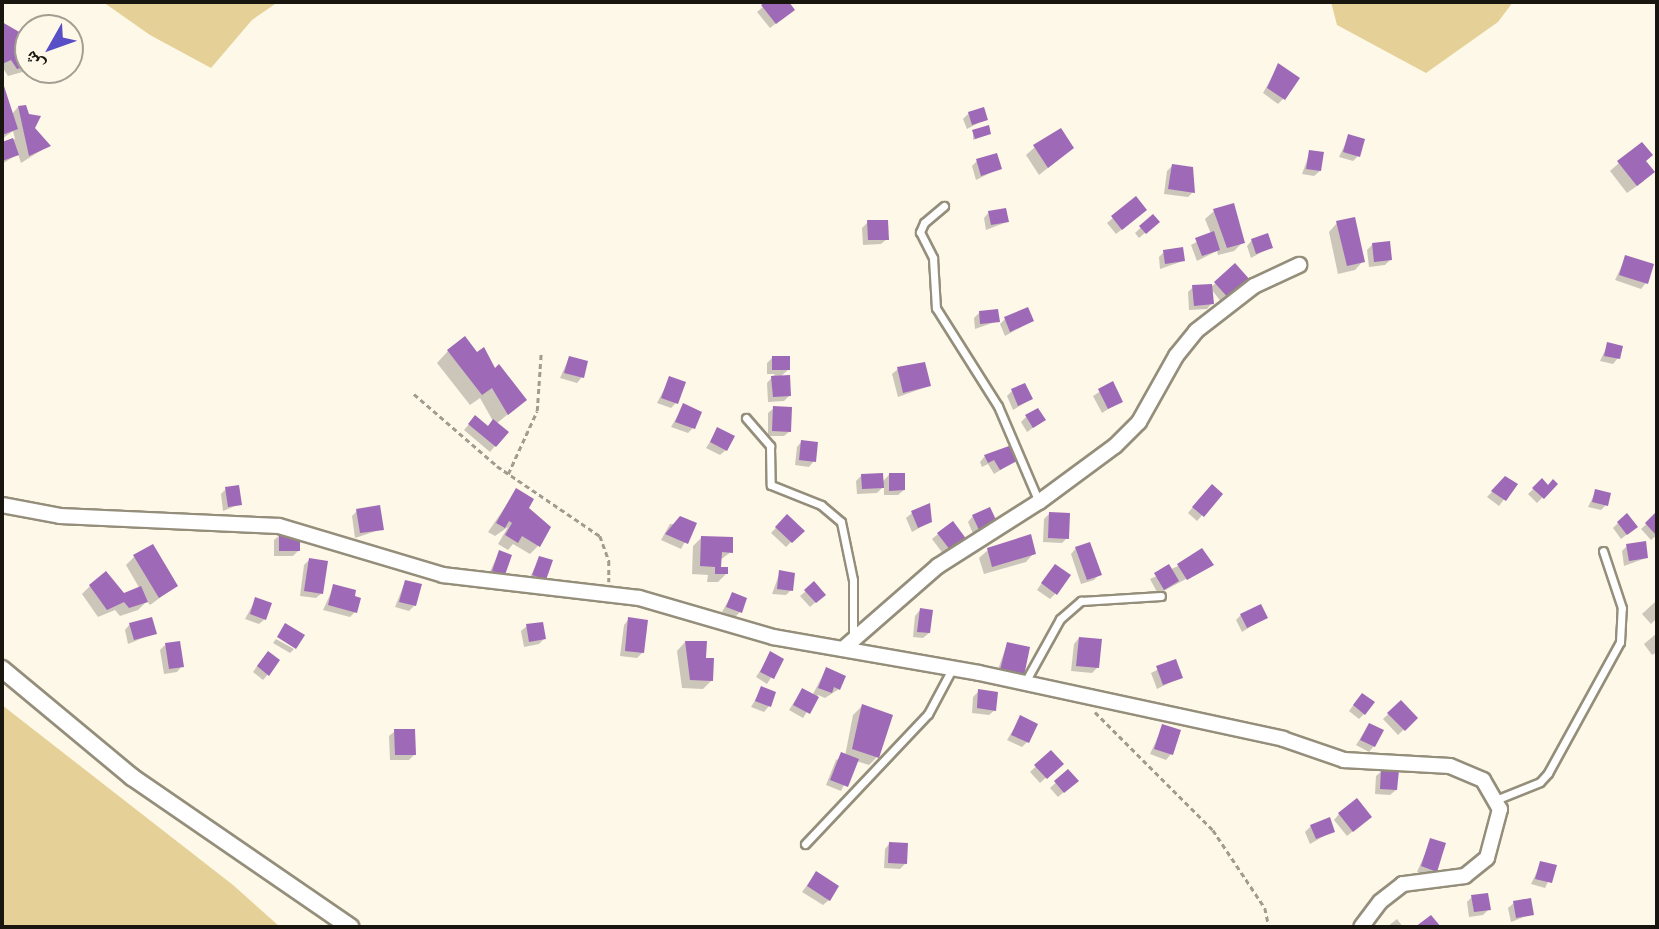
<!DOCTYPE html>
<html>
<head>
<meta charset="utf-8">
<style>
  body { margin:0 }
  #map { position:relative; width:1659px; height:929px; overflow:hidden; background:#fef8e8; font-family:Arial,"Noto Naskh Arabic",sans-serif }
  div>[style] { position:absolute }
  .green>* { inset:0; background:#e5d198 }
  .shadow>* { inset:0; background:#0003 }
  .building>* { inset:0; background:#9e69b6 }
  .path>* { height:2.5px; margin-top:-1.25px; transform-origin:0; background:repeating-linear-gradient(90deg,#a09c90 0 5px,transparent 0 8.5px) }
  .roads { filter:drop-shadow(2px 0 #948e7b) drop-shadow(-2px 0 #948e7b) drop-shadow(0 2px #948e7b) drop-shadow(0 -2px #948e7b) }
  .service>* { height:7px; margin:-3.5px; padding:0 3.5px; transform-origin:3.5px; border-radius:3.5px; background:#fff }
  .minor>* { height:14px; margin:-7px; padding:0 7px; transform-origin:7px; border-radius:7px; background:#fff }
  .tertiary>* { height:16px; margin:-8px; padding:0 8px; transform-origin:8px; border-radius:8px; background:#fff }
  span { translate:-50% -50%; white-space:nowrap; text-align:center; line-height:1.15; -webkit-text-stroke:7px #fef8e8; paint-order:stroke }
  .frame { position:absolute; inset:0; border:4px solid #18160f; pointer-events:none }
  .north { position:absolute; left:14px; top:14px; width:70px; height:70px; box-sizing:border-box; background:#fef8e8; border:2px solid #a29e91; border-radius:50%; rotate:230deg; font-size:19px; font-weight:700; line-height:28px; text-align:center; color:#18160f }
  .north::after { content:''; display:block; margin:auto; width:24px; height:32px; background:#584fc7; clip-path:polygon(50% 0,100% 100%,50% 72%,0 100%) }
</style>
</head>
<body>
<div id="map">
  <div class="green">
    <i style="clip-path:polygon(103px 2px,278px 2px,252px 20px,211px 68px,150px 35px)"></i>
    <i style="clip-path:polygon(1331px 2px,1513px 2px,1498px 22px,1426px 73px,1337px 25px)"></i>
    <i style="clip-path:polygon(2px 705px,233px 885px,280px 927px,2px 927px)"></i>
  </div>
  <div class="shadow">
    <i style="clip-path:polygon(769px 2px,774px 6px,787px 2px,793px 10px,770px 28px,757px 12px)"></i>
    <i style="clip-path:polygon(2px 24px,28px 39px,30px 70px,8px 76px,2px 67px)"></i>
    <i style="clip-path:polygon(1278px 66px,1284px 98px,1278px 104px,1263px 93px)"></i>
    <i style="clip-path:polygon(2px 87px,11px 115px,18px 107px,48px 146px,21px 163px,18px 154px,2px 164px,2px 144px,15px 139px,13px 131px,2px 139px)"></i>
    <i style="clip-path:polygon(969px 113px,986px 119px,967px 129px,963px 119px)"></i>
    <i style="clip-path:polygon(973px 131px,989px 134px,973px 140px)"></i>
    <i style="clip-path:polygon(1349px 136px,1358px 156px,1353px 161px,1339px 157px)"></i>
    <i style="clip-path:polygon(1035px 147px,1063px 156px,1039px 175px,1026px 155px)"></i>
    <i style="clip-path:polygon(1310px 152px,1320px 171px,1314px 176px,1302px 174px)"></i>
    <i style="clip-path:polygon(977px 161px,1000px 168px,976px 180px,972px 166px)"></i>
    <i style="clip-path:polygon(1644px 162px,1644px 181px,1627px 193px,1610px 171px,1619px 163px)"></i>
    <i style="clip-path:polygon(1173px 165px,1193px 192px,1188px 197px,1164px 194px,1167px 171px)"></i>
    <i style="clip-path:polygon(1136px 198px,1140px 215px,1116px 234px,1107px 223px)"></i>
    <i style="clip-path:polygon(1214px 211px,1243px 242px,1234px 251px,1218px 255px,1217px 251px,1197px 261px,1191px 245px,1211px 234px,1205px 219px)"></i>
    <i style="clip-path:polygon(989px 212px,1007px 222px,986px 230px,984px 218px)"></i>
    <i style="clip-path:polygon(1153px 216px,1152px 227px,1139px 238px,1135px 233px)"></i>
    <i style="clip-path:polygon(868px 222px,887px 239px,881px 244px,863px 245px,862px 228px)"></i>
    <i style="clip-path:polygon(1337px 223px,1363px 261px,1355px 270px,1338px 274px,1329px 232px)"></i>
    <i style="clip-path:polygon(1252px 240px,1271px 247px,1251px 258px,1247px 246px)"></i>
    <i style="clip-path:polygon(1373px 244px,1390px 260px,1385px 265px,1369px 267px,1367px 250px)"></i>
    <i style="clip-path:polygon(1164px 252px,1183px 261px,1160px 269px,1159px 257px)"></i>
    <i style="clip-path:polygon(1626px 257px,1646px 283px,1641px 289px,1615px 280px)"></i>
    <i style="clip-path:polygon(1235px 266px,1248px 281px,1223px 304px,1211px 289px,1212px 303px,1207px 309px,1189px 310px,1188px 292px,1193px 287px,1210px 288px)"></i>
    <i style="clip-path:polygon(979px 313px,998px 321px,975px 329px,974px 318px)"></i>
    <i style="clip-path:polygon(1005px 319px,1032px 321px,1005px 336px,1000px 324px)"></i>
    <i style="clip-path:polygon(1608px 344px,1618px 358px,1613px 364px,1600px 361px)"></i>
    <i style="clip-path:polygon(448px 351px,494px 371px,525px 400px,496px 424px,495px 446px,490px 452px,464px 430px,470px 423px,487px 427px,493px 421px,480px 398px,470px 405px,437px 363px)"></i>
    <i style="clip-path:polygon(569px 358px,582px 377px,577px 383px,560px 378px)"></i>
    <i style="clip-path:polygon(772px 358px,789px 369px,780px 377px,790px 395px,784px 401px,768px 402px,767px 383px,775px 374px,767px 374px,767px 363px)"></i>
    <i style="clip-path:polygon(898px 369px,929px 386px,898px 397px,892px 374px)"></i>
    <i style="clip-path:polygon(670px 378px,676px 403px,671px 408px,657px 403px)"></i>
    <i style="clip-path:polygon(1112px 384px,1121px 401px,1102px 413px,1093px 396px)"></i>
    <i style="clip-path:polygon(1012px 391px,1031px 399px,1013px 410px,1007px 396px)"></i>
    <i style="clip-path:polygon(684px 405px,693px 428px,688px 433px,671px 427px)"></i>
    <i style="clip-path:polygon(774px 408px,790px 431px,784px 436px,768px 436px,768px 413px)"></i>
    <i style="clip-path:polygon(1026px 417px,1044px 420px,1027px 432px,1021px 422px)"></i>
    <i style="clip-path:polygon(718px 429px,726px 450px,720px 455px,706px 448px)"></i>
    <i style="clip-path:polygon(802px 441px,814px 461px,809px 467px,795px 465px,797px 447px)"></i>
    <i style="clip-path:polygon(985px 456px,1015px 461px,994px 474px,988px 464px,982px 467px,980px 462px)"></i>
    <i style="clip-path:polygon(890px 474px,904px 490px,898px 495px,884px 495px,884px 486px,877px 493px,857px 494px,856px 481px,862px 475px,882px 482px)"></i>
    <i style="clip-path:polygon(1505px 478px,1515px 485px,1499px 506px,1487px 497px)"></i>
    <i style="clip-path:polygon(1542px 481px,1548px 487px,1556px 484px,1537px 503px,1528px 494px)"></i>
    <i style="clip-path:polygon(226px 489px,240px 504px,223px 511px,221px 494px)"></i>
    <i style="clip-path:polygon(516px 491px,538px 546px,530px 554px,513px 544px,508px 550px,498px 544px,508px 527px,495px 536px,488px 532px)"></i>
    <i style="clip-path:polygon(1206px 491px,1221px 494px,1197px 521px,1188px 513px)"></i>
    <i style="clip-path:polygon(1596px 491px,1606px 505px,1601px 510px,1588px 507px)"></i>
    <i style="clip-path:polygon(357px 511px,382px 529px,355px 538px,352px 516px)"></i>
    <i style="clip-path:polygon(912px 513px,930px 522px,912px 532px,906px 518px)"></i>
    <i style="clip-path:polygon(1050px 513px,1067px 538px,1062px 543px,1043px 542px,1044px 519px)"></i>
    <i style="clip-path:polygon(787px 516px,802px 531px,786px 547px,771px 533px)"></i>
    <i style="clip-path:polygon(973px 516px,995px 523px,974px 536px,968px 522px)"></i>
    <i style="clip-path:polygon(1655px 516px,1657px 535px,1651px 540px,1641px 529px)"></i>
    <i style="clip-path:polygon(1618px 523px,1630px 532px,1621px 539px,1613px 528px)"></i>
    <i style="clip-path:polygon(670px 524px,695px 524px,681px 549px,661px 540px)"></i>
    <i style="clip-path:polygon(938px 534px,967px 544px,947px 559px,932px 539px)"></i>
    <i style="clip-path:polygon(280px 535px,298px 551px,293px 556px,274px 556px,274px 540px)"></i>
    <i style="clip-path:polygon(702px 537px,731px 552px,720px 560px,720px 569px,726px 574px,718px 582px,707px 582px,708px 575px,692px 574px,693px 546px)"></i>
    <i style="clip-path:polygon(1627px 546px,1646px 558px,1624px 566px,1622px 551px)"></i>
    <i style="clip-path:polygon(1076px 548px,1100px 574px,1094px 580px,1081px 584px,1071px 554px)"></i>
    <i style="clip-path:polygon(988px 550px,1034px 553px,1026px 562px,984px 574px,979px 558px)"></i>
    <i style="clip-path:polygon(499px 552px,504px 574px,498px 580px,488px 576px)"></i>
    <i style="clip-path:polygon(134px 557px,176px 586px,150px 605px,147px 601px,138px 610px,120px 616px,115px 610px,98px 617px,82px 594px,90px 586px,123px 595px,140px 589px,126px 565px)"></i>
    <i style="clip-path:polygon(540px 558px,545px 579px,539px 585px,528px 581px)"></i>
    <i style="clip-path:polygon(309px 560px,322px 593px,316px 598px,300px 596px,304px 565px)"></i>
    <i style="clip-path:polygon(1212px 565px,1158px 594px,1150px 579px,1178px 566px)"></i>
    <i style="clip-path:polygon(1050px 571px,1055px 594px,1050px 599px,1037px 590px)"></i>
    <i style="clip-path:polygon(780px 572px,791px 590px,786px 595px,772px 594px)"></i>
    <i style="clip-path:polygon(405px 582px,415px 605px,409px 611px,395px 607px)"></i>
    <i style="clip-path:polygon(334px 586px,353px 597px,355px 612px,350px 617px,323px 610px)"></i>
    <i style="clip-path:polygon(806px 591px,818px 600px,810px 607px,800px 596px)"></i>
    <i style="clip-path:polygon(732px 594px,740px 612px,735px 617px,722px 612px)"></i>
    <i style="clip-path:polygon(256px 599px,265px 619px,259px 624px,245px 619px)"></i>
    <i style="clip-path:polygon(1657px 600px,1657px 618px,1651px 624px,1642px 614px)"></i>
    <i style="clip-path:polygon(920px 610px,929px 633px,923px 638px,913px 637px,915px 616px)"></i>
    <i style="clip-path:polygon(1241px 615px,1265px 618px,1242px 632px,1236px 620px)"></i>
    <i style="clip-path:polygon(629px 619px,643px 652px,637px 658px,620px 656px,624px 625px)"></i>
    <i style="clip-path:polygon(130px 624px,155px 633px,128px 644px,125px 630px)"></i>
    <i style="clip-path:polygon(527px 626px,544px 639px,539px 644px,524px 647px,521px 631px)"></i>
    <i style="clip-path:polygon(1657px 633px,1657px 652px,1652px 655px,1644px 644px)"></i>
    <i style="clip-path:polygon(1079px 638px,1097px 668px,1092px 673px,1071px 671px,1074px 644px)"></i>
    <i style="clip-path:polygon(276px 639px,294px 649px,290px 653px,273px 643px)"></i>
    <i style="clip-path:polygon(685px 642px,705px 660px,711px 681px,703px 689px,682px 688px,677px 651px)"></i>
    <i style="clip-path:polygon(1007px 644px,1022px 675px,996px 675px)"></i>
    <i style="clip-path:polygon(165px 645px,182px 666px,177px 672px,164px 674px,160px 650px)"></i>
    <i style="clip-path:polygon(771px 654px,782px 660px,767px 684px,756px 677px)"></i>
    <i style="clip-path:polygon(263px 658px,268px 674px,263px 680px,253px 672px)"></i>
    <i style="clip-path:polygon(1175px 661px,1181px 677px,1157px 689px,1151px 673px)"></i>
    <i style="clip-path:polygon(826px 669px,839px 689px,825px 698px,818px 695px,803px 718px,789px 710px,802px 690px,812px 696px)"></i>
    <i style="clip-path:polygon(762px 688px,769px 706px,764px 712px,751px 707px)"></i>
    <i style="clip-path:polygon(979px 691px,995px 710px,989px 715px,972px 713px,973px 697px)"></i>
    <i style="clip-path:polygon(1357px 700px,1364px 714px,1359px 719px,1349px 711px)"></i>
    <i style="clip-path:polygon(1401px 702px,1416px 718px,1398px 735px,1383px 719px)"></i>
    <i style="clip-path:polygon(862px 706px,877px 757px,869px 765px,856px 761px,841px 791px,826px 785px,836px 760px,845px 756px,853px 715px)"></i>
    <i style="clip-path:polygon(1021px 717px,1027px 742px,1022px 747px,1007px 740px)"></i>
    <i style="clip-path:polygon(1369px 725px,1374px 746px,1369px 752px,1356px 745px)"></i>
    <i style="clip-path:polygon(1163px 726px,1171px 754px,1166px 760px,1150px 754px)"></i>
    <i style="clip-path:polygon(395px 731px,415px 754px,409px 760px,390px 760px,389px 736px)"></i>
    <i style="clip-path:polygon(1051px 752px,1061px 764px,1040px 783px,1030px 772px)"></i>
    <i style="clip-path:polygon(1068px 771px,1071px 786px,1058px 797px,1050px 788px)"></i>
    <i style="clip-path:polygon(1382px 771px,1396px 790px,1390px 795px,1375px 794px,1376px 776px)"></i>
    <i style="clip-path:polygon(1339px 814px,1364px 822px,1347px 836px,1334px 820px)"></i>
    <i style="clip-path:polygon(1311px 826px,1333px 831px,1310px 844px,1305px 832px)"></i>
    <i style="clip-path:polygon(1431px 840px,1435px 871px,1430px 876px,1417px 872px)"></i>
    <i style="clip-path:polygon(890px 843px,905px 864px,900px 869px,884px 868px,885px 849px)"></i>
    <i style="clip-path:polygon(1541px 863px,1555px 867px,1545px 888px,1531px 884px)"></i>
    <i style="clip-path:polygon(816px 873px,829px 900px,823px 905px,802px 892px)"></i>
    <i style="clip-path:polygon(1472px 897px,1489px 909px,1483px 915px,1469px 917px,1467px 902px)"></i>
    <i style="clip-path:polygon(1514px 903px,1532px 914px,1511px 922px,1508px 908px)"></i>
    <i style="clip-path:polygon(1397px 919px,1403px 927px,1387px 927px)"></i>
  </div>
  <div class="building">
    <i style="clip-path:polygon(766px 2px,789px 2px,795px 10px,776px 24px,761px 5px)"></i>
    <i style="clip-path:polygon(2px 22px,28px 37px,28px 66px,17px 69px,11px 60px,2px 64px)"></i>
    <i style="clip-path:polygon(1278px 63px,1300px 78px,1285px 100px,1267px 88px)"></i>
    <i style="clip-path:polygon(2px 80px,18px 129px,2px 135px)"></i>
    <i style="clip-path:polygon(26px 105px,29px 114px,41px 116px,35px 128px,51px 146px,29px 156px,18px 106px)"></i>
    <i style="clip-path:polygon(984px 107px,988px 120px,972px 125px,968px 112px)"></i>
    <i style="clip-path:polygon(989px 125px,991px 134px,975px 139px,972px 130px)"></i>
    <i style="clip-path:polygon(1061px 128px,1074px 148px,1048px 168px,1033px 145px)"></i>
    <i style="clip-path:polygon(1348px 134px,1365px 139px,1360px 157px,1343px 152px)"></i>
    <i style="clip-path:polygon(13px 138px,19px 155px,2px 161px,2px 142px)"></i>
    <i style="clip-path:polygon(1642px 142px,1653px 155px,1646px 161px,1655px 172px,1637px 186px,1617px 161px)"></i>
    <i style="clip-path:polygon(1309px 150px,1324px 152px,1321px 171px,1306px 169px)"></i>
    <i style="clip-path:polygon(997px 153px,1002px 169px,981px 176px,976px 159px)"></i>
    <i style="clip-path:polygon(1172px 164px,1193px 167px,1195px 193px,1168px 189px)"></i>
    <i style="clip-path:polygon(1136px 196px,1147px 210px,1122px 230px,1111px 216px)"></i>
    <i style="clip-path:polygon(1234px 203px,1245px 243px,1227px 248px,1213px 209px)"></i>
    <i style="clip-path:polygon(1006px 208px,1009px 222px,991px 225px,988px 211px)"></i>
    <i style="clip-path:polygon(1153px 214px,1160px 222px,1146px 234px,1139px 226px)"></i>
    <i style="clip-path:polygon(1355px 217px,1365px 262px,1347px 266px,1336px 221px)"></i>
    <i style="clip-path:polygon(867px 220px,888px 220px,889px 240px,868px 240px)"></i>
    <i style="clip-path:polygon(1214px 231px,1220px 250px,1202px 256px,1195px 238px)"></i>
    <i style="clip-path:polygon(1268px 233px,1273px 248px,1256px 254px,1251px 239px)"></i>
    <i style="clip-path:polygon(1390px 241px,1392px 260px,1374px 262px,1372px 243px)"></i>
    <i style="clip-path:polygon(1183px 247px,1185px 261px,1165px 264px,1163px 250px)"></i>
    <i style="clip-path:polygon(1625px 255px,1654px 264px,1648px 284px,1619px 275px)"></i>
    <i style="clip-path:polygon(1235px 263px,1251px 281px,1230px 300px,1214px 282px)"></i>
    <i style="clip-path:polygon(1212px 284px,1214px 304px,1194px 306px,1192px 285px)"></i>
    <i style="clip-path:polygon(1028px 307px,1034px 321px,1010px 332px,1004px 317px)"></i>
    <i style="clip-path:polygon(998px 309px,1000px 322px,980px 324px,979px 311px)"></i>
    <i style="clip-path:polygon(465px 336px,477px 352px,484px 347px,495px 368px,499px 364px,527px 400px,508px 415px,492px 388px,482px 395px,447px 350px)"></i>
    <i style="clip-path:polygon(1607px 342px,1623px 346px,1620px 359px,1604px 356px)"></i>
    <i style="clip-path:polygon(569px 356px,588px 361px,584px 378px,564px 373px)"></i>
    <i style="clip-path:polygon(772px 356px,790px 356px,790px 370px,772px 370px)"></i>
    <i style="clip-path:polygon(925px 362px,931px 386px,903px 393px,897px 367px)"></i>
    <i style="clip-path:polygon(790px 375px,791px 396px,773px 397px,771px 376px)"></i>
    <i style="clip-path:polygon(669px 376px,686px 382px,678px 404px,661px 398px)"></i>
    <i style="clip-path:polygon(1113px 381px,1123px 402px,1108px 409px,1098px 389px)"></i>
    <i style="clip-path:polygon(1025px 383px,1033px 399px,1018px 406px,1011px 389px)"></i>
    <i style="clip-path:polygon(683px 403px,702px 412px,695px 429px,675px 422px)"></i>
    <i style="clip-path:polygon(773px 406px,792px 407px,791px 432px,772px 431px)"></i>
    <i style="clip-path:polygon(1038px 408px,1046px 420px,1033px 428px,1025px 415px)"></i>
    <i style="clip-path:polygon(475px 415px,488px 426px,493px 419px,509px 432px,496px 447px,468px 424px)"></i>
    <i style="clip-path:polygon(717px 427px,735px 436px,727px 451px,710px 442px)"></i>
    <i style="clip-path:polygon(801px 440px,818px 442px,816px 462px,799px 460px)"></i>
    <i style="clip-path:polygon(1009px 446px,1017px 461px,1000px 470px,994px 460px,988px 463px,984px 455px)"></i>
    <i style="clip-path:polygon(883px 473px,884px 488px,862px 489px,861px 474px)"></i>
    <i style="clip-path:polygon(889px 473px,905px 473px,905px 490px,889px 491px)"></i>
    <i style="clip-path:polygon(1505px 476px,1518px 484px,1506px 501px,1491px 491px)"></i>
    <i style="clip-path:polygon(1542px 478px,1548px 485px,1553px 479px,1558px 484px,1544px 499px,1532px 488px)"></i>
    <i style="clip-path:polygon(1212px 484px,1223px 494px,1204px 517px,1192px 507px)"></i>
    <i style="clip-path:polygon(239px 485px,242px 505px,228px 507px,225px 487px)"></i>
    <i style="clip-path:polygon(516px 488px,534px 499px,529px 508px,551px 527px,540px 547px,522px 536px,518px 543px,505px 535px,512px 523px,509px 521px,505px 528px,496px 523px)"></i>
    <i style="clip-path:polygon(1595px 489px,1611px 493px,1608px 506px,1592px 502px)"></i>
    <i style="clip-path:polygon(930px 503px,932px 522px,918px 528px,911px 511px)"></i>
    <i style="clip-path:polygon(380px 505px,384px 530px,360px 533px,356px 509px)"></i>
    <i style="clip-path:polygon(990px 507px,998px 524px,980px 532px,972px 515px)"></i>
    <i style="clip-path:polygon(1049px 512px,1070px 513px,1069px 539px,1048px 538px)"></i>
    <i style="clip-path:polygon(1627px 513px,1638px 527px,1627px 535px,1617px 522px)"></i>
    <i style="clip-path:polygon(1655px 513px,1657px 515px,1657px 536px,1645px 523px)"></i>
    <i style="clip-path:polygon(787px 514px,805px 531px,792px 543px,775px 527px)"></i>
    <i style="clip-path:polygon(680px 516px,697px 523px,688px 544px,665px 534px)"></i>
    <i style="clip-path:polygon(953px 521px,970px 544px,954px 555px,937px 533px)"></i>
    <i style="clip-path:polygon(279px 533px,300px 533px,300px 551px,279px 551px)"></i>
    <i style="clip-path:polygon(1031px 534px,1036px 554px,992px 567px,987px 548px)"></i>
    <i style="clip-path:polygon(701px 536px,733px 537px,733px 553px,722px 552px,721px 567px,728px 567px,728px 574px,715px 574px,715px 567px,700px 566px)"></i>
    <i style="clip-path:polygon(1646px 541px,1648px 558px,1629px 561px,1626px 544px)"></i>
    <i style="clip-path:polygon(1090px 542px,1102px 575px,1087px 580px,1075px 547px)"></i>
    <i style="clip-path:polygon(153px 544px,178px 586px,159px 598px,133px 555px)"></i>
    <i style="clip-path:polygon(1202px 548px,1214px 565px,1187px 580px,1177px 564px)"></i>
    <i style="clip-path:polygon(499px 550px,512px 555px,505px 575px,492px 571px)"></i>
    <i style="clip-path:polygon(539px 556px,553px 560px,546px 580px,532px 575px)"></i>
    <i style="clip-path:polygon(309px 558px,328px 561px,323px 594px,304px 591px)"></i>
    <i style="clip-path:polygon(1055px 564px,1071px 575px,1057px 595px,1041px 583px)"></i>
    <i style="clip-path:polygon(1169px 564px,1179px 581px,1164px 590px,1154px 573px)"></i>
    <i style="clip-path:polygon(779px 570px,795px 573px,793px 591px,777px 589px)"></i>
    <i style="clip-path:polygon(106px 571px,124px 593px,141px 586px,148px 602px,129px 608px,124px 602px,107px 610px,89px 585px)"></i>
    <i style="clip-path:polygon(405px 580px,422px 584px,416px 606px,399px 602px)"></i>
    <i style="clip-path:polygon(814px 581px,826px 595px,816px 603px,804px 590px)"></i>
    <i style="clip-path:polygon(333px 584px,356px 590px,355px 596px,361px 598px,357px 613px,328px 605px)"></i>
    <i style="clip-path:polygon(732px 592px,747px 598px,742px 613px,726px 607px)"></i>
    <i style="clip-path:polygon(255px 597px,272px 603px,266px 620px,250px 614px)"></i>
    <i style="clip-path:polygon(1261px 604px,1268px 618px,1247px 628px,1240px 614px)"></i>
    <i style="clip-path:polygon(920px 608px,933px 610px,930px 633px,917px 632px)"></i>
    <i style="clip-path:polygon(152px 617px,157px 634px,134px 640px,129px 623px)"></i>
    <i style="clip-path:polygon(628px 617px,648px 620px,644px 653px,625px 651px)"></i>
    <i style="clip-path:polygon(543px 622px,546px 639px,529px 642px,526px 624px)"></i>
    <i style="clip-path:polygon(285px 623px,305px 635px,296px 649px,277px 637px)"></i>
    <i style="clip-path:polygon(1079px 637px,1102px 639px,1099px 668px,1076px 666px)"></i>
    <i style="clip-path:polygon(180px 641px,184px 667px,169px 669px,165px 643px)"></i>
    <i style="clip-path:polygon(685px 641px,707px 641px,706px 658px,714px 658px,713px 681px,690px 680px)"></i>
    <i style="clip-path:polygon(1007px 642px,1030px 647px,1024px 676px,1000px 670px)"></i>
    <i style="clip-path:polygon(268px 651px,280px 660px,269px 676px,257px 666px)"></i>
    <i style="clip-path:polygon(770px 651px,784px 659px,774px 679px,760px 672px)"></i>
    <i style="clip-path:polygon(1176px 659px,1183px 678px,1163px 685px,1156px 666px)"></i>
    <i style="clip-path:polygon(826px 667px,846px 676px,840px 690px,834px 687px,832px 693px,818px 688px)"></i>
    <i style="clip-path:polygon(761px 686px,776px 692px,771px 707px,755px 701px)"></i>
    <i style="clip-path:polygon(802px 688px,819px 697px,810px 714px,793px 705px)"></i>
    <i style="clip-path:polygon(978px 689px,998px 692px,996px 711px,977px 708px)"></i>
    <i style="clip-path:polygon(1362px 693px,1375px 702px,1365px 715px,1353px 705px)"></i>
    <i style="clip-path:polygon(1401px 700px,1418px 718px,1405px 731px,1387px 713px)"></i>
    <i style="clip-path:polygon(862px 704px,893px 715px,879px 758px,852px 749px)"></i>
    <i style="clip-path:polygon(1020px 715px,1038px 724px,1029px 743px,1011px 735px)"></i>
    <i style="clip-path:polygon(1369px 723px,1384px 730px,1375px 747px,1360px 740px)"></i>
    <i style="clip-path:polygon(1162px 724px,1181px 730px,1173px 755px,1154px 749px)"></i>
    <i style="clip-path:polygon(394px 729px,415px 729px,416px 755px,395px 755px)"></i>
    <i style="clip-path:polygon(1051px 750px,1064px 764px,1047px 779px,1034px 765px)"></i>
    <i style="clip-path:polygon(841px 752px,859px 759px,848px 787px,830px 780px)"></i>
    <i style="clip-path:polygon(1068px 769px,1079px 781px,1064px 793px,1054px 781px)"></i>
    <i style="clip-path:polygon(1381px 769px,1399px 770px,1397px 790px,1380px 789px)"></i>
    <i style="clip-path:polygon(1357px 798px,1372px 817px,1353px 832px,1338px 813px)"></i>
    <i style="clip-path:polygon(1330px 817px,1335px 832px,1316px 839px,1310px 825px)"></i>
    <i style="clip-path:polygon(1430px 838px,1446px 843px,1437px 872px,1421px 866px)"></i>
    <i style="clip-path:polygon(889px 842px,908px 843px,907px 864px,888px 863px)"></i>
    <i style="clip-path:polygon(1540px 861px,1557px 865px,1552px 883px,1535px 879px)"></i>
    <i style="clip-path:polygon(816px 871px,839px 886px,830px 901px,807px 886px)"></i>
    <i style="clip-path:polygon(1488px 893px,1491px 910px,1474px 912px,1471px 895px)"></i>
    <i style="clip-path:polygon(1531px 898px,1534px 915px,1516px 918px,1513px 901px)"></i>
    <i style="clip-path:polygon(1431px 915px,1441px 927px,1415px 927px)"></i>
  </div>
  <div class="path">
    <i style="left:414px;top:394px;width:110px;rotate:40.9deg"></i>
    <i style="left:497px;top:466px;width:125px;rotate:34.2deg"></i>
    <i style="left:600px;top:536px;width:27px;rotate:70deg"></i>
    <i style="left:609px;top:561px;width:21px;rotate:90deg"></i>
    <i style="left:508px;top:474px;width:69px;rotate:-65.3deg"></i>
    <i style="left:537px;top:411px;width:59px;rotate:-86.1deg"></i>
    <i style="left:1095px;top:712px;width:167px;rotate:45deg"></i>
    <i style="left:1213px;top:830px;width:94px;rotate:56.3deg"></i>
    <i style="left:1265px;top:908px;width:19px;rotate:78deg"></i>
  </div>
  <div class="roads">
    <div class="service">
      <i style="left:944px;top:206px;width:26px;rotate:140deg"></i>
      <i style="left:924px;top:223px;width:10px;rotate:114deg"></i>
      <i style="left:920px;top:232px;width:29px;rotate:63deg"></i>
      <i style="left:933px;top:258px;width:50px;rotate:86.6deg"></i>
      <i style="left:936px;top:308px;width:116px;rotate:57.7deg"></i>
      <i style="left:998px;top:406px;width:104px;rotate:66.9deg"></i>
      <i style="left:746px;top:418px;width:37px;rotate:49deg"></i>
      <i style="left:770px;top:446px;width:39px;rotate:89deg"></i>
      <i style="left:771px;top:485px;width:54px;rotate:21.8deg"></i>
      <i style="left:821px;top:505px;width:26px;rotate:40deg"></i>
      <i style="left:841px;top:522px;width:59px;rotate:78.3deg"></i>
      <i style="left:853px;top:580px;width:60px;rotate:90deg"></i>
      <i style="left:1024px;top:684px;width:74px;rotate:-61deg"></i>
      <i style="left:1060px;top:619px;width:28px;rotate:-41deg"></i>
      <i style="left:1081px;top:601px;width:80px;rotate:-3.6deg"></i>
      <i style="left:1498px;top:799px;width:45px;rotate:-22deg"></i>
      <i style="left:1540px;top:782px;width:12px;rotate:-48deg"></i>
      <i style="left:1548px;top:773px;width:149px;rotate:-61.2deg"></i>
      <i style="left:1620px;top:642px;width:34px;rotate:-87deg"></i>
      <i style="left:1622px;top:608px;width:60px;rotate:-108.4deg"></i>
      <i style="left:805px;top:844px;width:179px;rotate:-46.6deg"></i>
      <i style="left:928px;top:714px;width:51px;rotate:-61.9deg"></i>
    </div>
    <div class="minor">
      <i style="left:2px;top:505px;width:59px;rotate:10.7deg"></i>
      <i style="left:60px;top:516px;width:219px;rotate:2.6deg"></i>
      <i style="left:279px;top:526px;width:171px;rotate:16.6deg"></i>
      <i style="left:443px;top:575px;width:197px;rotate:6.7deg"></i>
      <i style="left:639px;top:598px;width:140px;rotate:16.2deg"></i>
      <i style="left:773px;top:637px;width:209px;rotate:9.9deg"></i>
      <i style="left:979px;top:673px;width:311px;rotate:12.2deg"></i>
      <i style="left:1283px;top:739px;width:65px;rotate:19deg"></i>
      <i style="left:1344px;top:760px;width:106px;rotate:3.2deg"></i>
      <i style="left:1450px;top:766px;width:36px;rotate:23deg"></i>
      <i style="left:1483px;top:780px;width:34px;rotate:60deg"></i>
      <i style="left:1500px;top:809px;width:51px;rotate:104.9deg"></i>
      <i style="left:1487px;top:858px;width:28px;rotate:141deg"></i>
      <i style="left:1465px;top:876px;width:63px;rotate:172.6deg"></i>
      <i style="left:1403px;top:884px;width:29px;rotate:142deg"></i>
      <i style="left:1380px;top:902px;width:31px;rotate:127deg"></i>
      <i style="left:844px;top:648px;width:125px;rotate:-41.1deg"></i>
      <i style="left:938px;top:566px;width:120px;rotate:-32.4deg"></i>
      <i style="left:1039px;top:502px;width:94px;rotate:-36.4deg"></i>
      <i style="left:1115px;top:446px;width:34px;rotate:-45deg"></i>
      <i style="left:1139px;top:422px;width:76px;rotate:-60.7deg"></i>
      <i style="left:1176px;top:356px;width:32px;rotate:-51deg"></i>
      <i style="left:1196px;top:331px;width:73px;rotate:-37.8deg"></i>
      <i style="left:1254px;top:286px;width:50px;rotate:-25deg"></i>
    </div>
    <div class="tertiary">
      <i style="left:2px;top:669px;width:169px;rotate:39.7deg"></i>
      <i style="left:132px;top:777px;width:265px;rotate:34.5deg"></i>
    </div>
  </div>
  <div class="frame"></div>
  <div class="north">ش</div>
</div>
</body>
</html>
